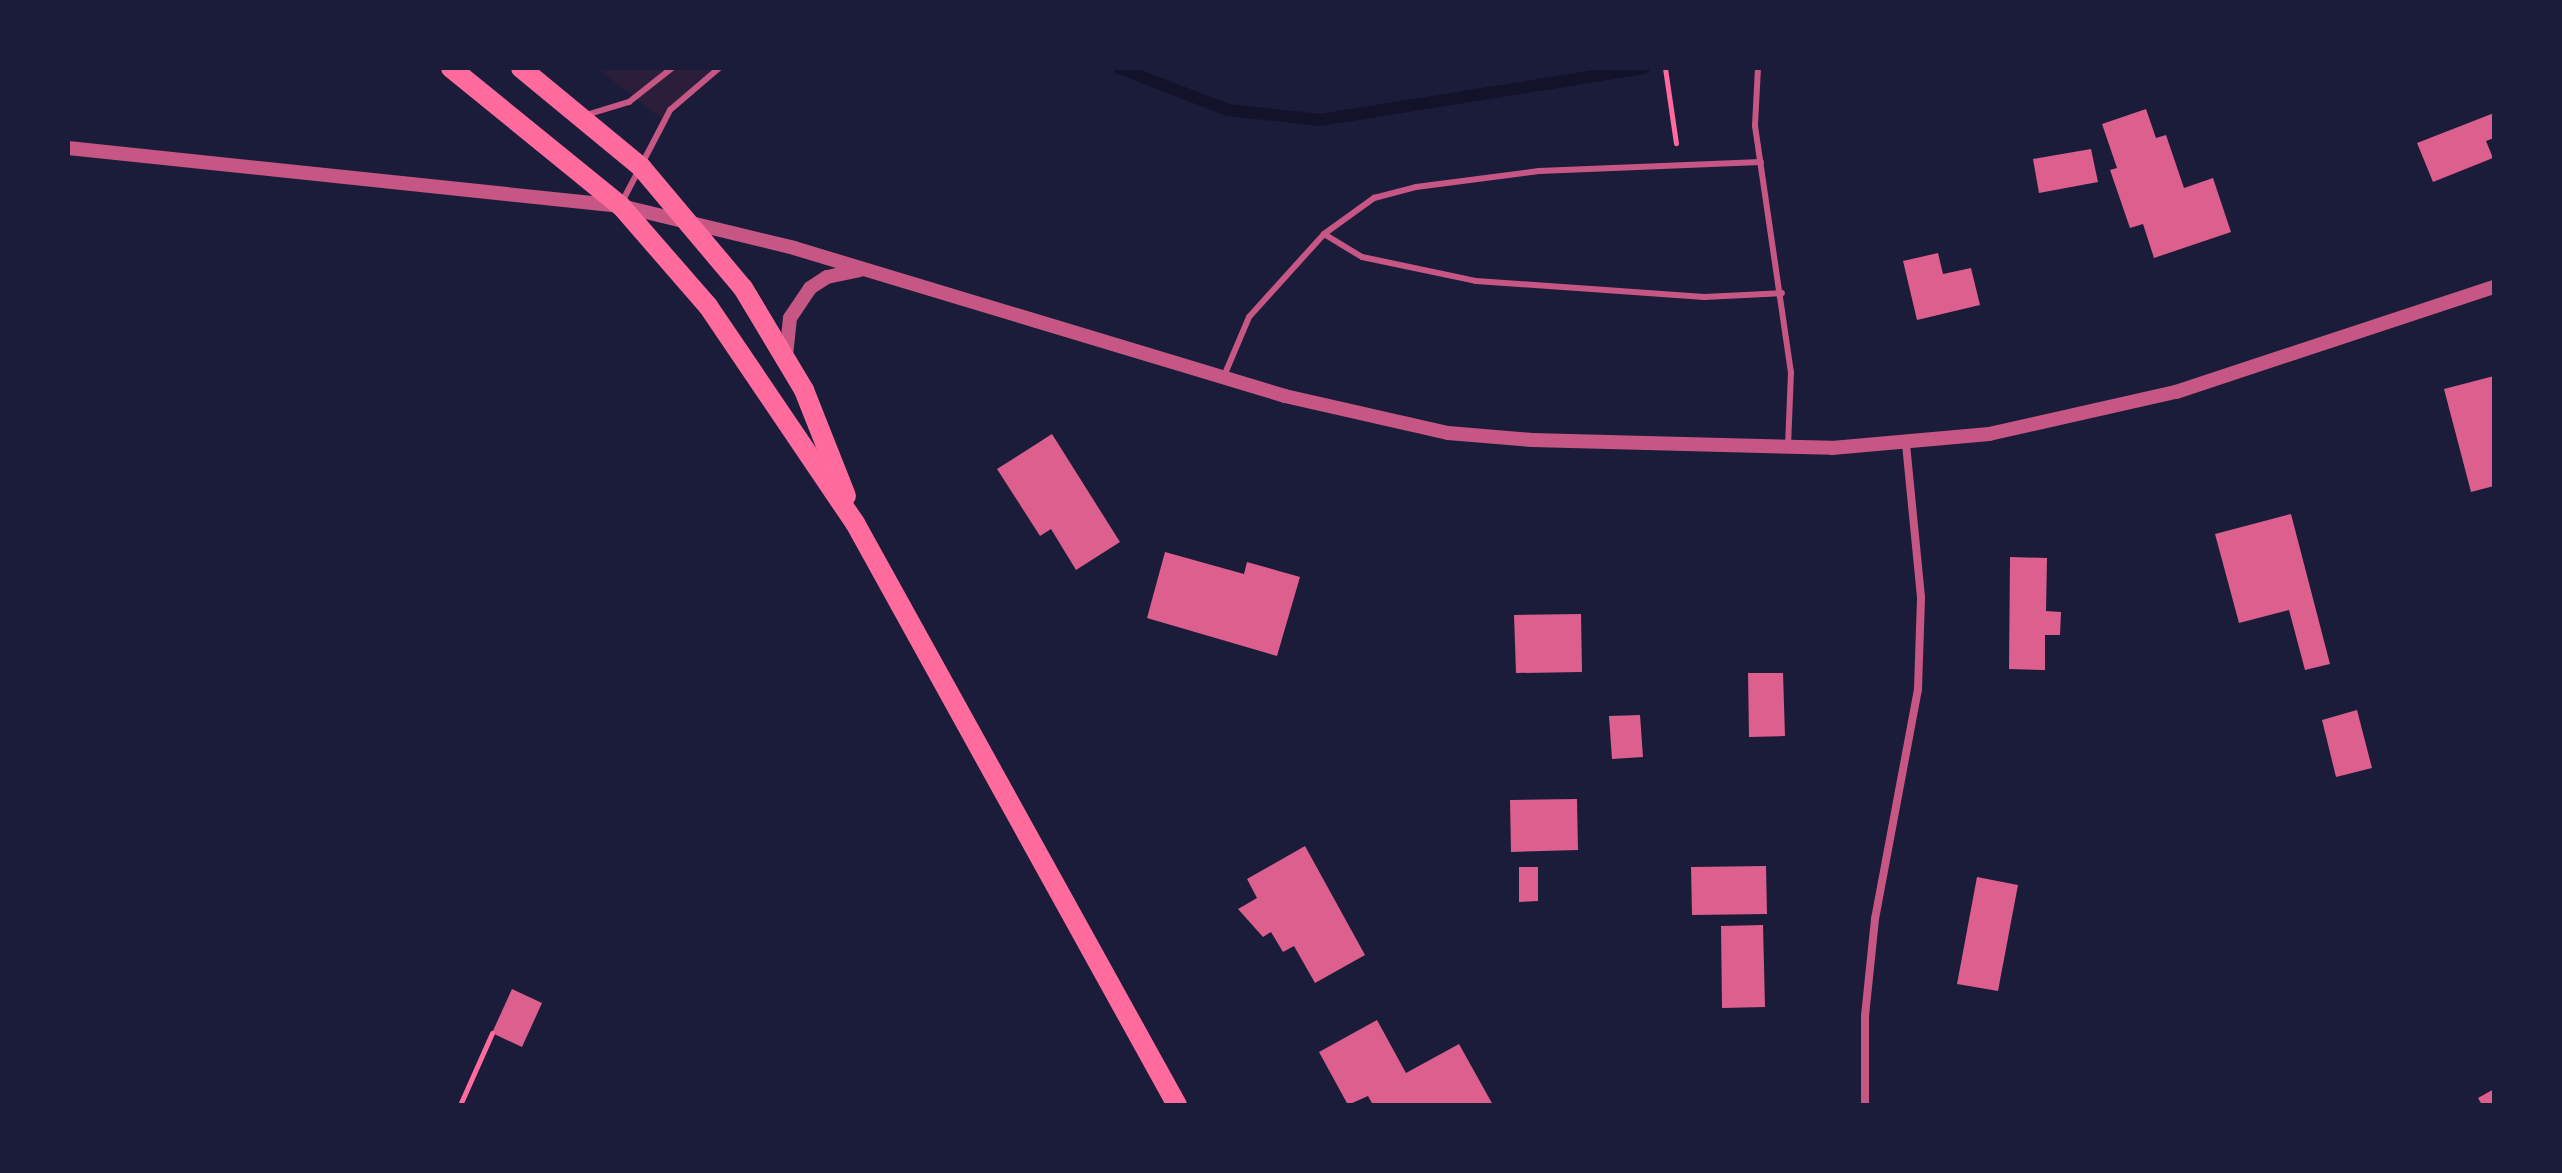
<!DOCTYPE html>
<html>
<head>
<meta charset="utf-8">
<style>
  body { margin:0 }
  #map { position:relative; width:2562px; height:1173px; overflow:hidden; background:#1b1b3a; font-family:Cabin,sans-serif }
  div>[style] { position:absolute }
  .green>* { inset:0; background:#2a1e3b }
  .stream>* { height:12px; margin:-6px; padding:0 6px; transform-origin:6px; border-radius:6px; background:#12122b }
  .building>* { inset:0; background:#dd5f8e }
  .path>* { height:5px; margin:-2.5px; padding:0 2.5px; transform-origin:2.5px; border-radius:2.5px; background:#ff6b9d }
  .service>* { height:6px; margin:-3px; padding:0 3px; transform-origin:3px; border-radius:3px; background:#c65784 }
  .minor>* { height:8px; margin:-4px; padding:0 4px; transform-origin:4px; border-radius:4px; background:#c65784 }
  .tertiary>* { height:14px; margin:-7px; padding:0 7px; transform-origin:7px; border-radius:7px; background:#c65784 }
  .primary>* { height:20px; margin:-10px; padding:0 10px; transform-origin:10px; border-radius:10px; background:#ff6b9d }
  span { translate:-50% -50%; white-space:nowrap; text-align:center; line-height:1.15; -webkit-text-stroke:8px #1b1b3a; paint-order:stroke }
  .frame { position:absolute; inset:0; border:70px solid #1b1b3a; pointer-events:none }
</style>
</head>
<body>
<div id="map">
  <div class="green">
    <i style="clip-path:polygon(597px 68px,725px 68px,663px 120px)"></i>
  </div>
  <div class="stream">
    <i style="left:1119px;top:68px;width:117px;rotate:21.1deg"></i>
    <i style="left:1228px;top:110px;width:93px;rotate:6.2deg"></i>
    <i style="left:1320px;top:120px;width:328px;rotate:-9.1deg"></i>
  </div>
  <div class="building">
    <i style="clip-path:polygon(2146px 109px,2156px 138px,2166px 135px,2184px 188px,2213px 178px,2231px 232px,2154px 258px,2143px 224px,2130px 228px,2110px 170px,2117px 168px,2102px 124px)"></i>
    <i style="clip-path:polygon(2494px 113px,2494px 138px,2486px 141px,2493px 158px,2433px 182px,2417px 143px)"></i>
    <i style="clip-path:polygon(2091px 149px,2098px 182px,2039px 193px,2033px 159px)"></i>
    <i style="clip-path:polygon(1938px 253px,1943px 274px,1971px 268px,1980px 305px,1917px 320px,1903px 261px)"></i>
    <i style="clip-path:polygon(2494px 376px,2494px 486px,2471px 492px,2444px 389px)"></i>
    <i style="clip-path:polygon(1052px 434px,1120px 542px,1076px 570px,1051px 529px,1040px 536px,997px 469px)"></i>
    <i style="clip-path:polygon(2291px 514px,2330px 664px,2305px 670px,2289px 610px,2239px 623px,2215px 534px)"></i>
    <i style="clip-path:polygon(1165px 552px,1244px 574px,1247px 562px,1300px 577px,1277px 656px,1147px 618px)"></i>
    <i style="clip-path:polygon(2010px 557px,2047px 558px,2046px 611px,2061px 612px,2060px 635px,2045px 635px,2045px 670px,2009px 669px)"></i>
    <i style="clip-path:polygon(1581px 614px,1582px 672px,1516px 673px,1514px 615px)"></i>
    <i style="clip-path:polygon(1748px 673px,1783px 673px,1785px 736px,1749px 737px)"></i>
    <i style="clip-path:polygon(2357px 710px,2372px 768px,2336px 777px,2322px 720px)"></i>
    <i style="clip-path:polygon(1640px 715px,1643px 757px,1612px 759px,1609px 716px)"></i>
    <i style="clip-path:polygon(1577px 799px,1578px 850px,1511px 852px,1510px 800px)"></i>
    <i style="clip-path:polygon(1305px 846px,1365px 955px,1315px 983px,1294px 946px,1283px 952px,1271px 932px,1263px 937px,1238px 909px,1257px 898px,1247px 879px)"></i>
    <i style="clip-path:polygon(1766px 866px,1767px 914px,1692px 915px,1691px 867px)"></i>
    <i style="clip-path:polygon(1519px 867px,1538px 867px,1538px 901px,1519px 902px)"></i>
    <i style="clip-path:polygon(1977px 877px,2018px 885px,1998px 991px,1957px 984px)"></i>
    <i style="clip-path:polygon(1763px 925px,1765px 1007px,1722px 1008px,1721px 926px)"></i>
    <i style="clip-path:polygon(512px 989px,542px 1003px,522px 1047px,492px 1033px)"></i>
    <i style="clip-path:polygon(1377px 1020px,1406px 1073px,1459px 1044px,1493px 1105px,1373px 1105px,1368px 1096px,1348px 1105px,1319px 1052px)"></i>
    <i style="clip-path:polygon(2494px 1089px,2494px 1105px,2482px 1105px,2478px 1098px)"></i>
  </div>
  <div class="path">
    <i style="left:1665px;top:68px;width:76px;rotate:81.7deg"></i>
    <i style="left:460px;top:1105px;width:79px;rotate:-66deg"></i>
  </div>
  <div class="service">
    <i style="left:1758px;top:68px;width:58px;rotate:93deg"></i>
    <i style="left:1755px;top:126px;width:249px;rotate:81.7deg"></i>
    <i style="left:1791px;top:372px;width:76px;rotate:92.3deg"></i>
    <i style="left:586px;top:115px;width:45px;rotate:-16.8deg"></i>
    <i style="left:629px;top:102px;width:55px;rotate:-38.3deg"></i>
    <i style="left:622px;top:202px;width:104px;rotate:-62.4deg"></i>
    <i style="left:670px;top:110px;width:65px;rotate:-40.6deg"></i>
    <i style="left:1324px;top:234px;width:62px;rotate:-35.8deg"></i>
    <i style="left:1374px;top:198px;width:43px;rotate:-14.7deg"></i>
    <i style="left:1416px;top:187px;width:124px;rotate:-7.4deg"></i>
    <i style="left:1539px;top:171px;width:222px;rotate:-2.3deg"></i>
    <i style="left:1224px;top:376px;width:64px;rotate:-67deg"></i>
    <i style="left:1249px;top:317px;width:112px;rotate:-47.9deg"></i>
    <i style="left:1324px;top:234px;width:44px;rotate:31.2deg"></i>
    <i style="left:1362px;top:257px;width:116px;rotate:11.9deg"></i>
    <i style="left:1476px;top:281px;width:229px;rotate:4deg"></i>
    <i style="left:1704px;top:297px;width:78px;rotate:-2.9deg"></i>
  </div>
  <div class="minor">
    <i style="left:1865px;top:1105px;width:89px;rotate:-90deg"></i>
    <i style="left:1865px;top:1016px;width:98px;rotate:-84.1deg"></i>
    <i style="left:1875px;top:919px;width:234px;rotate:-79.4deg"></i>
    <i style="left:1918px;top:689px;width:92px;rotate:-88.1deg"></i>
    <i style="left:1921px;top:597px;width:154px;rotate:-95.6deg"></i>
  </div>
  <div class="tertiary">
    <i style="left:68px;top:148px;width:556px;rotate:5.99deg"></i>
    <i style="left:621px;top:206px;width:178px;rotate:13.6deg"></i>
    <i style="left:794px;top:248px;width:513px;rotate:16.77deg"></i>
    <i style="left:1285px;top:396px;width:167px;rotate:12.8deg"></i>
    <i style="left:1448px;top:433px;width:84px;rotate:4.8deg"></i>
    <i style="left:1532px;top:440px;width:300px;rotate:1.5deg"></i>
    <i style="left:1832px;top:448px;width:158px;rotate:-5.1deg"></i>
    <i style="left:1989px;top:434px;width:192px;rotate:-12.7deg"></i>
    <i style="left:2176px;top:392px;width:335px;rotate:-18.3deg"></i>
    <i style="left:786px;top:356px;width:38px;rotate:-84deg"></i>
    <i style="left:790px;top:318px;width:36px;rotate:-56deg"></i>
    <i style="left:810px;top:288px;width:20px;rotate:-33deg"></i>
    <i style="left:827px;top:277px;width:33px;rotate:-12deg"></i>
  </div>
  <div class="primary">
    <i style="left:451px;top:68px;width:219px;rotate:39.1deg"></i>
    <i style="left:621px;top:206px;width:133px;rotate:49deg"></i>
    <i style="left:708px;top:306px;width:262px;rotate:55.9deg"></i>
    <i style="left:855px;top:523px;width:665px;rotate:61.05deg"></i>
    <i style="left:521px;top:68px;width:156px;rotate:39.5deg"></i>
    <i style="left:641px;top:167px;width:158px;rotate:49.9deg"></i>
    <i style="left:743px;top:288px;width:119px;rotate:59.1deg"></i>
    <i style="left:804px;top:390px;width:114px;rotate:68.4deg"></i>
  </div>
  <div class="frame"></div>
</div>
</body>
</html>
